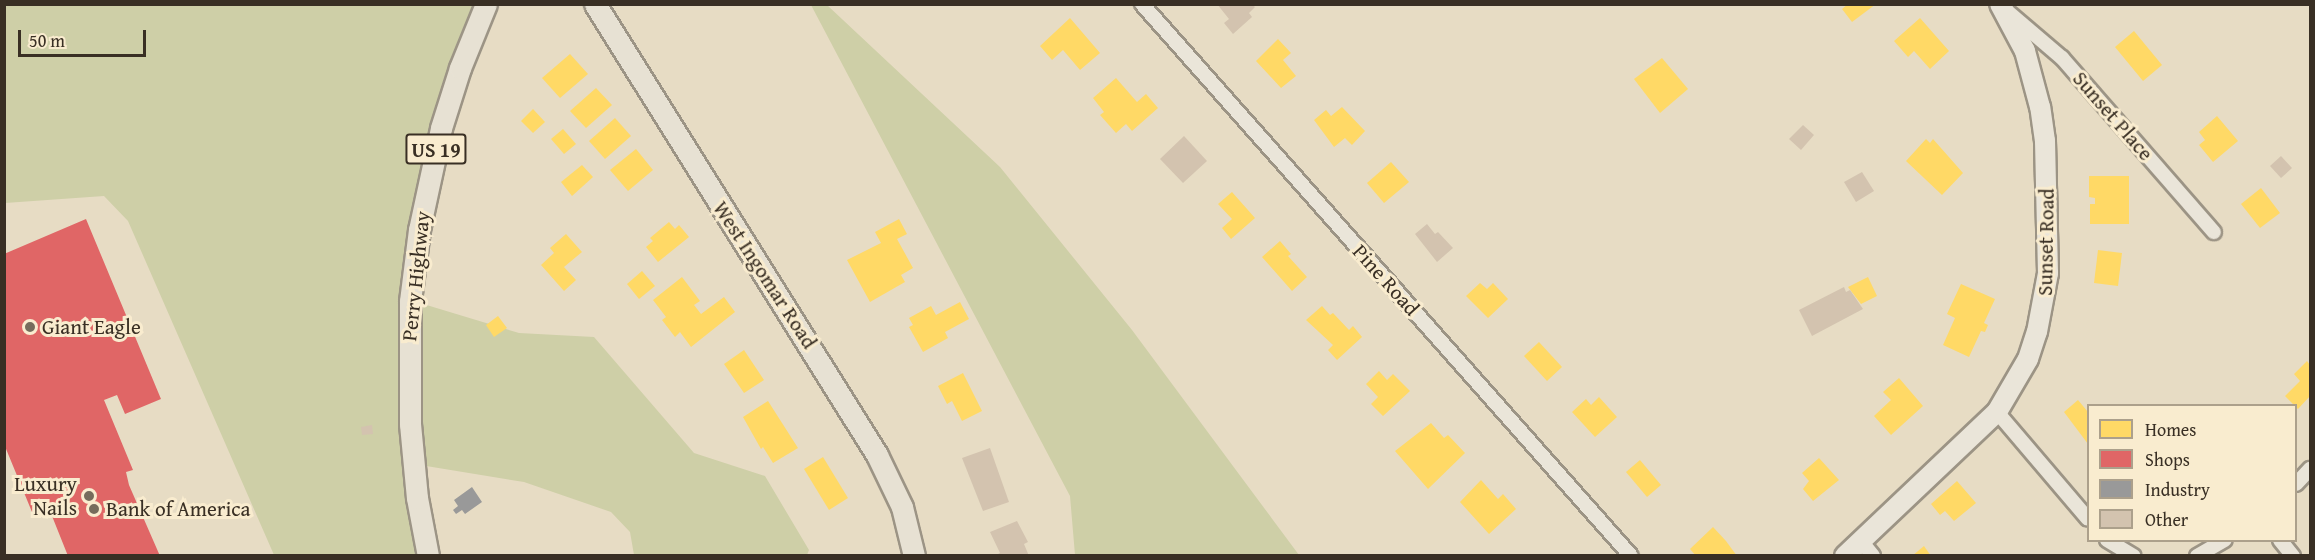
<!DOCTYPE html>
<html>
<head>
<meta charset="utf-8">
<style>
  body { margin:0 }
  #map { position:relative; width:2315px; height:560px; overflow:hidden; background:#e7dcc4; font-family:"Gentium Book Plus",serif }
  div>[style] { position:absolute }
  .green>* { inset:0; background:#cecfa7 }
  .homes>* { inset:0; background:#ffd966 }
  .shops>* { inset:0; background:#e06666 }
  .industry>* { inset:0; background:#999 }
  .building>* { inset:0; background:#d3c3af }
  .roads { filter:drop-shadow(2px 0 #9c9485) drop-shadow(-2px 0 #9c9485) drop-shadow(0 2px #9c9485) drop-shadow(0 -2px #9c9485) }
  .street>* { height:14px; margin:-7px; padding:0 7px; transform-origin:7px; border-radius:7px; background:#eae5d9 }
  .secondary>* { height:20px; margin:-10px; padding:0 10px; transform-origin:10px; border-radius:10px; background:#eae5d9 }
  .primary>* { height:21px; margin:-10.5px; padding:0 10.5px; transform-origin:10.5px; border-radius:10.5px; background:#e7e1d3 }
  .dots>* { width:16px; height:16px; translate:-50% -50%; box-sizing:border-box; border:3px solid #f9eccf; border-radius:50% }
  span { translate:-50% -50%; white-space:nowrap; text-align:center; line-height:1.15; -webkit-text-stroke:6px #f9eccf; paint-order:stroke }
  .shield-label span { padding:2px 4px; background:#f9eccf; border:2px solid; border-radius:4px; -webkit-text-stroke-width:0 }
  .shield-label { font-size:20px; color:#392f24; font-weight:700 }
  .street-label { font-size:21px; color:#392f24 }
  .poi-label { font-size:21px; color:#392f24 }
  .left { translate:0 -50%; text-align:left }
  .right { translate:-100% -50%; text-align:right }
  .frame { position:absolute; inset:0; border:6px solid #392f24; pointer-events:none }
  .legend { position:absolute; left:2087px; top:404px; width:210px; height:138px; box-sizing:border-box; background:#f9eccf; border:2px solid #aca08b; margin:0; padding:8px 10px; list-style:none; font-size:18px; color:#392f24 }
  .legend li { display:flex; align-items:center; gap:12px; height:30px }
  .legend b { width:30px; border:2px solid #aca08b }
  .scale { position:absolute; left:18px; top:30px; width:128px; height:27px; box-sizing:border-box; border:3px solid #392f24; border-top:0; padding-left:8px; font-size:18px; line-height:21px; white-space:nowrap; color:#392f24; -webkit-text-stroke:4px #f9eccf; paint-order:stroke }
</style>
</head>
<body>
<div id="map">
  <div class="green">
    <i style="clip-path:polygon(5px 5px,486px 5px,473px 35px,410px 300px,519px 333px,594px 337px,694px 453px,765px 476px,809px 550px,807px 555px,634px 555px,630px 532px,611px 512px,524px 482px,414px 464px,428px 555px,274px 555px,128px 221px,104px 196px,5px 203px)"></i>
    <i style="clip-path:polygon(811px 5px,827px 5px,1000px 167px,1132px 330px,1299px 555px,1075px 555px,1070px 496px)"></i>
  </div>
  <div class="homes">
    <i style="clip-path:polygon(1848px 4px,1876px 4px,1852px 22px,1842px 9px)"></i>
    <i style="clip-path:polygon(1070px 18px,1100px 53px,1080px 70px,1063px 50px,1052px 60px,1040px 46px)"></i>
    <i style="clip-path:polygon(1920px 18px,1949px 51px,1930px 69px,1914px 51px,1908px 57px,1894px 41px)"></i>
    <i style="clip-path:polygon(2134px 31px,2162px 65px,2143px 81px,2115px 47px)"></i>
    <i style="clip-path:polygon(1278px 39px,1291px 53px,1283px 60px,1296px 76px,1281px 88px,1256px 61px)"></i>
    <i style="clip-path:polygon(570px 54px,588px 74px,560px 98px,542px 78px)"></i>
    <i style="clip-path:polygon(1662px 58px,1688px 89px,1660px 113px,1634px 79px)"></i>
    <i style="clip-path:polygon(1116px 78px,1137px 102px,1146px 94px,1158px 108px,1132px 131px,1126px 124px,1116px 133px,1100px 115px,1104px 112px,1093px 98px)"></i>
    <i style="clip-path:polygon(596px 88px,612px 105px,586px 128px,570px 111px)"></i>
    <i style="clip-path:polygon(1342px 107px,1365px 131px,1352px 145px,1345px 138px,1334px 147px,1314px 120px,1326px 110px,1331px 116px)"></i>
    <i style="clip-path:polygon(533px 109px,545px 122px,533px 133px,521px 121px)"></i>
    <i style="clip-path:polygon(2217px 116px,2238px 141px,2213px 162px,2199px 145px,2205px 140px,2199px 132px)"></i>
    <i style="clip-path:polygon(615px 118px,631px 136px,605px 159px,589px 141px)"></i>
    <i style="clip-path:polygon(563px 129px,576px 144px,564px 154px,551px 139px)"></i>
    <i style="clip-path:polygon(1926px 139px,1930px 143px,1933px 139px,1963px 173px,1942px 195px,1906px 161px)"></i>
    <i style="clip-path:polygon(636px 149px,653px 170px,628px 191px,610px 170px)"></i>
    <i style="clip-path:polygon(1391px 162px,1409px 182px,1384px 203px,1367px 183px)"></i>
    <i style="clip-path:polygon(582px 165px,593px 177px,572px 196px,561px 182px)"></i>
    <i style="clip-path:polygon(2089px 176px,2129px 176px,2129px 224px,2090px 224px,2090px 204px,2095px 204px,2095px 198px,2089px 197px)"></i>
    <i style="clip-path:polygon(2261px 188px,2280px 213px,2260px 228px,2241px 204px)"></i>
    <i style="clip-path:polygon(1232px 192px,1255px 218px,1231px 239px,1222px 228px,1232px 219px,1218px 204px)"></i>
    <i style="clip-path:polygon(899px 219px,907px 234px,897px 239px,913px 268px,901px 275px,905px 282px,870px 302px,847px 260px,881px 243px,875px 232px)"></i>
    <i style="clip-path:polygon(669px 222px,675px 229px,679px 225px,689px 237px,658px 262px,646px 247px,653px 241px,650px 238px)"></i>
    <i style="clip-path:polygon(566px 234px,582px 252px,564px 267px,576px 280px,564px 291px,541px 265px,554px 253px,550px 248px)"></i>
    <i style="clip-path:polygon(1280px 241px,1291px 254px,1288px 256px,1307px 277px,1292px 291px,1262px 257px)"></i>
    <i style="clip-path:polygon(2098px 250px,2122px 253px,2118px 286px,2094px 283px)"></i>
    <i style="clip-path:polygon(642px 271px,655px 286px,639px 299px,627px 284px)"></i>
    <i style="clip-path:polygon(682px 277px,700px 301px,694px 305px,701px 314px,724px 297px,735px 312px,691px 347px,680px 332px,675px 337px,662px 320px,666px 317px,653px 300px)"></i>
    <i style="clip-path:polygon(1868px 277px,1877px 296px,1861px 304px,1848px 287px)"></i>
    <i style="clip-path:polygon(1480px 283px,1487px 289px,1493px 283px,1508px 299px,1488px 318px,1466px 296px)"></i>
    <i style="clip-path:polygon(1961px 284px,1995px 299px,1984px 323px,1988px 325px,1985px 332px,1981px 331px,1969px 357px,1943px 345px,1955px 318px,1947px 314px)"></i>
    <i style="clip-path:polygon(960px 302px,969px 319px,945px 332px,948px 338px,923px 352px,909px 327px,913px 325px,909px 318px,931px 306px,936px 315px)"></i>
    <i style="clip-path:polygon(1322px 306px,1330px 315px,1333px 313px,1349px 330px,1353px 326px,1362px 337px,1337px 360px,1328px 350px,1333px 345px,1306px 320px)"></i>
    <i style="clip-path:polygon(498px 316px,507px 328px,494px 337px,486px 325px)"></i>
    <i style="clip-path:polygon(1539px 342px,1562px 367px,1547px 381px,1524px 356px)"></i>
    <i style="clip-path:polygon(744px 350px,764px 380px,744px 393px,724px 364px)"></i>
    <i style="clip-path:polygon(2307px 361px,2310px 365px,2310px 396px,2298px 409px,2285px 396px,2300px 381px,2294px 374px)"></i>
    <i style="clip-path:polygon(1379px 371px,1387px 380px,1393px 374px,1410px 391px,1383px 416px,1371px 404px,1378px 397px,1366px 384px)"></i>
    <i style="clip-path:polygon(963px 373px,982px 411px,962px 421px,952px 401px,947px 404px,938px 386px)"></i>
    <i style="clip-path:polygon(1899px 378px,1923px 406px,1891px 435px,1874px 416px,1891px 400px,1883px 392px)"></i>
    <i style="clip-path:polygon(1599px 397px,1617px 417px,1595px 437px,1572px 412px,1586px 399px,1591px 405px)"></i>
    <i style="clip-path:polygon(2078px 400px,2088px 412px,2088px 444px,2064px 412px)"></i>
    <i style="clip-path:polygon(768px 401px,798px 448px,773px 463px,763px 447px,761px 449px,743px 417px)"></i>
    <i style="clip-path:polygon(1431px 423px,1444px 438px,1448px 435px,1465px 453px,1428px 489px,1395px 451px)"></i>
    <i style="clip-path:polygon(823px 457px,848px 498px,829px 510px,804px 469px)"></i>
    <i style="clip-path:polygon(1819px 458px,1839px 480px,1813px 501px,1803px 489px,1809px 481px,1802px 473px)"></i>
    <i style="clip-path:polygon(1640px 460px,1661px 485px,1647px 497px,1626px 472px)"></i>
    <i style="clip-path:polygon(1481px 480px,1498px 499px,1503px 494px,1516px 509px,1489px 534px,1460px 502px)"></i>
    <i style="clip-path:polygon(1957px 481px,1976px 503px,1954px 521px,1945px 511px,1940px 515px,1931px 504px)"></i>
    <i style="clip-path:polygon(1713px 527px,1726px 541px,1737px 556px,1696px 556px,1690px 549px)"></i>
    <i style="clip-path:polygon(1924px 546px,1931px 556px,1912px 556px)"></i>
  </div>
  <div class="shops">
    <i style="clip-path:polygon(86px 219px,161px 399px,125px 414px,117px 395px,104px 400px,133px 470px,126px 472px,129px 485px,160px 556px,68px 556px,48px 506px,32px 512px,4px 444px,4px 254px)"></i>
  </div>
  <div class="industry">
    <i style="clip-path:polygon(472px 487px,482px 502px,465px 514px,462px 510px,456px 514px,453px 510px,458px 506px,454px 500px)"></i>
  </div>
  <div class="building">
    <i style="clip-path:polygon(1217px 4px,1252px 4px,1255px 7px,1249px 13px,1252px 17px,1233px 34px,1224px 23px,1229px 19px)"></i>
    <i style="clip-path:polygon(1803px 125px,1814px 135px,1801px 150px,1789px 139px)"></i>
    <i style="clip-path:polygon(1184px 136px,1207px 161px,1183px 183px,1160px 159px)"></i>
    <i style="clip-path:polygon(2281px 156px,2292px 168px,2281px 178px,2270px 166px)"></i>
    <i style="clip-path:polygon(1862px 172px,1874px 191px,1856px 202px,1844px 182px)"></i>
    <i style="clip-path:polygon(1427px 224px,1435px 234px,1438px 232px,1453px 248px,1437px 262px,1415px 234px)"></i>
    <i style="clip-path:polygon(1844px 287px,1846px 292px,1850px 290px,1863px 309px,1812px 336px,1799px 310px)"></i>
    <i style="clip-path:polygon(372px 425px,373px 434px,362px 435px,361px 427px)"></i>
    <i style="clip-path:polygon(990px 448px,1009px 502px,983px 511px,962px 458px)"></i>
    <i style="clip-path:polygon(1017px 521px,1028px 542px,1024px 544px,1029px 556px,994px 556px,1000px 553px,990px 532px)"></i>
  </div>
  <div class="roads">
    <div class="street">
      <i style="left:1142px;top:4px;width:737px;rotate:48.46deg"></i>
      <i style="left:2007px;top:11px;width:72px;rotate:40.5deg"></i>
      <i style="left:2062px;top:58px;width:231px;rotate:48.9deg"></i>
      <i style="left:1997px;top:412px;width:140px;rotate:49.6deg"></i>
      <i style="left:2296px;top:484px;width:21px;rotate:-47deg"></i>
      <i style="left:2107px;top:540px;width:31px;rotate:31deg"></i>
      <i style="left:2280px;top:540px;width:21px;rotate:51deg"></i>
      <i style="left:1861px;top:541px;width:19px;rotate:51deg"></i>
      <i style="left:2197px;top:556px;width:32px;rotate:-30deg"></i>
    </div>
    <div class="secondary">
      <i style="left:1845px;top:556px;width:209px;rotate:-43.5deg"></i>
      <i style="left:1997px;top:412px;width:61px;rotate:-59.7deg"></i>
      <i style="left:2028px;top:359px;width:28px;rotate:-72deg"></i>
      <i style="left:2037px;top:332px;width:60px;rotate:-79.4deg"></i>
      <i style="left:2048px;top:273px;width:132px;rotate:-91.3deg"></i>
      <i style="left:2045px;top:141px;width:34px;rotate:-98deg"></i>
      <i style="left:2040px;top:107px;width:58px;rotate:-105deg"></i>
      <i style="left:2025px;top:51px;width:53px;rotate:-118deg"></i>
    </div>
    <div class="primary">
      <i style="left:595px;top:4px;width:532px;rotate:57.98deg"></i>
      <i style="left:877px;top:455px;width:58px;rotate:64.3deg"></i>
      <i style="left:902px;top:507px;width:50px;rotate:76.2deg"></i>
      <i style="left:428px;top:556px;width:59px;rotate:-100.7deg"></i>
      <i style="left:417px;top:498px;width:74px;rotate:-95.4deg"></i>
      <i style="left:410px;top:424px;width:123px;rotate:-90deg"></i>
      <i style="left:410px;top:301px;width:72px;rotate:-82.8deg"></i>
      <i style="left:419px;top:230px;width:104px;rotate:-77.8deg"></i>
      <i style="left:441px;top:128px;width:63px;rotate:-72.4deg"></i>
      <i style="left:460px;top:68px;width:69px;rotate:-67.9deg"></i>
    </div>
  </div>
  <div class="dots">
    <i style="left:30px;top:327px;background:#766c5c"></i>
    <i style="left:89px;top:496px;background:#766c5c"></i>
    <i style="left:94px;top:509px;background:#766c5c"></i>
  </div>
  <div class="shield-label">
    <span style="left:436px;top:149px">US 19</span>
  </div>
  <div class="street-label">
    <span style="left:2113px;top:116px;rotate:49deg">Sunset Place</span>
    <span style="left:2046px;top:242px;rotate:-89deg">Sunset Road</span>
    <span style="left:765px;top:275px;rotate:57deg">West Ingomar Road</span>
    <span style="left:416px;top:276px;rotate:-84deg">Perry Highway</span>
    <span style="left:1386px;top:280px;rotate:48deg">Pine Road</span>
  </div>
  <div class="poi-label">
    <span class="left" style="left:42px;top:327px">Giant Eagle</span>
    <span class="right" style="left:77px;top:496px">Luxury<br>Nails</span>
    <span class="left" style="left:106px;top:509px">Bank of America</span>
  </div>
  <div class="frame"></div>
  <ul class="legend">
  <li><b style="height:16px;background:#ffd966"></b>Homes</li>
  <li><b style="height:16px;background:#e06666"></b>Shops</li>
  <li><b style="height:16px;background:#999"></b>Industry</li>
  <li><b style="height:16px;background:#d3c3af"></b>Other</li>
  </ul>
  <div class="scale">50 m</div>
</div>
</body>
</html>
